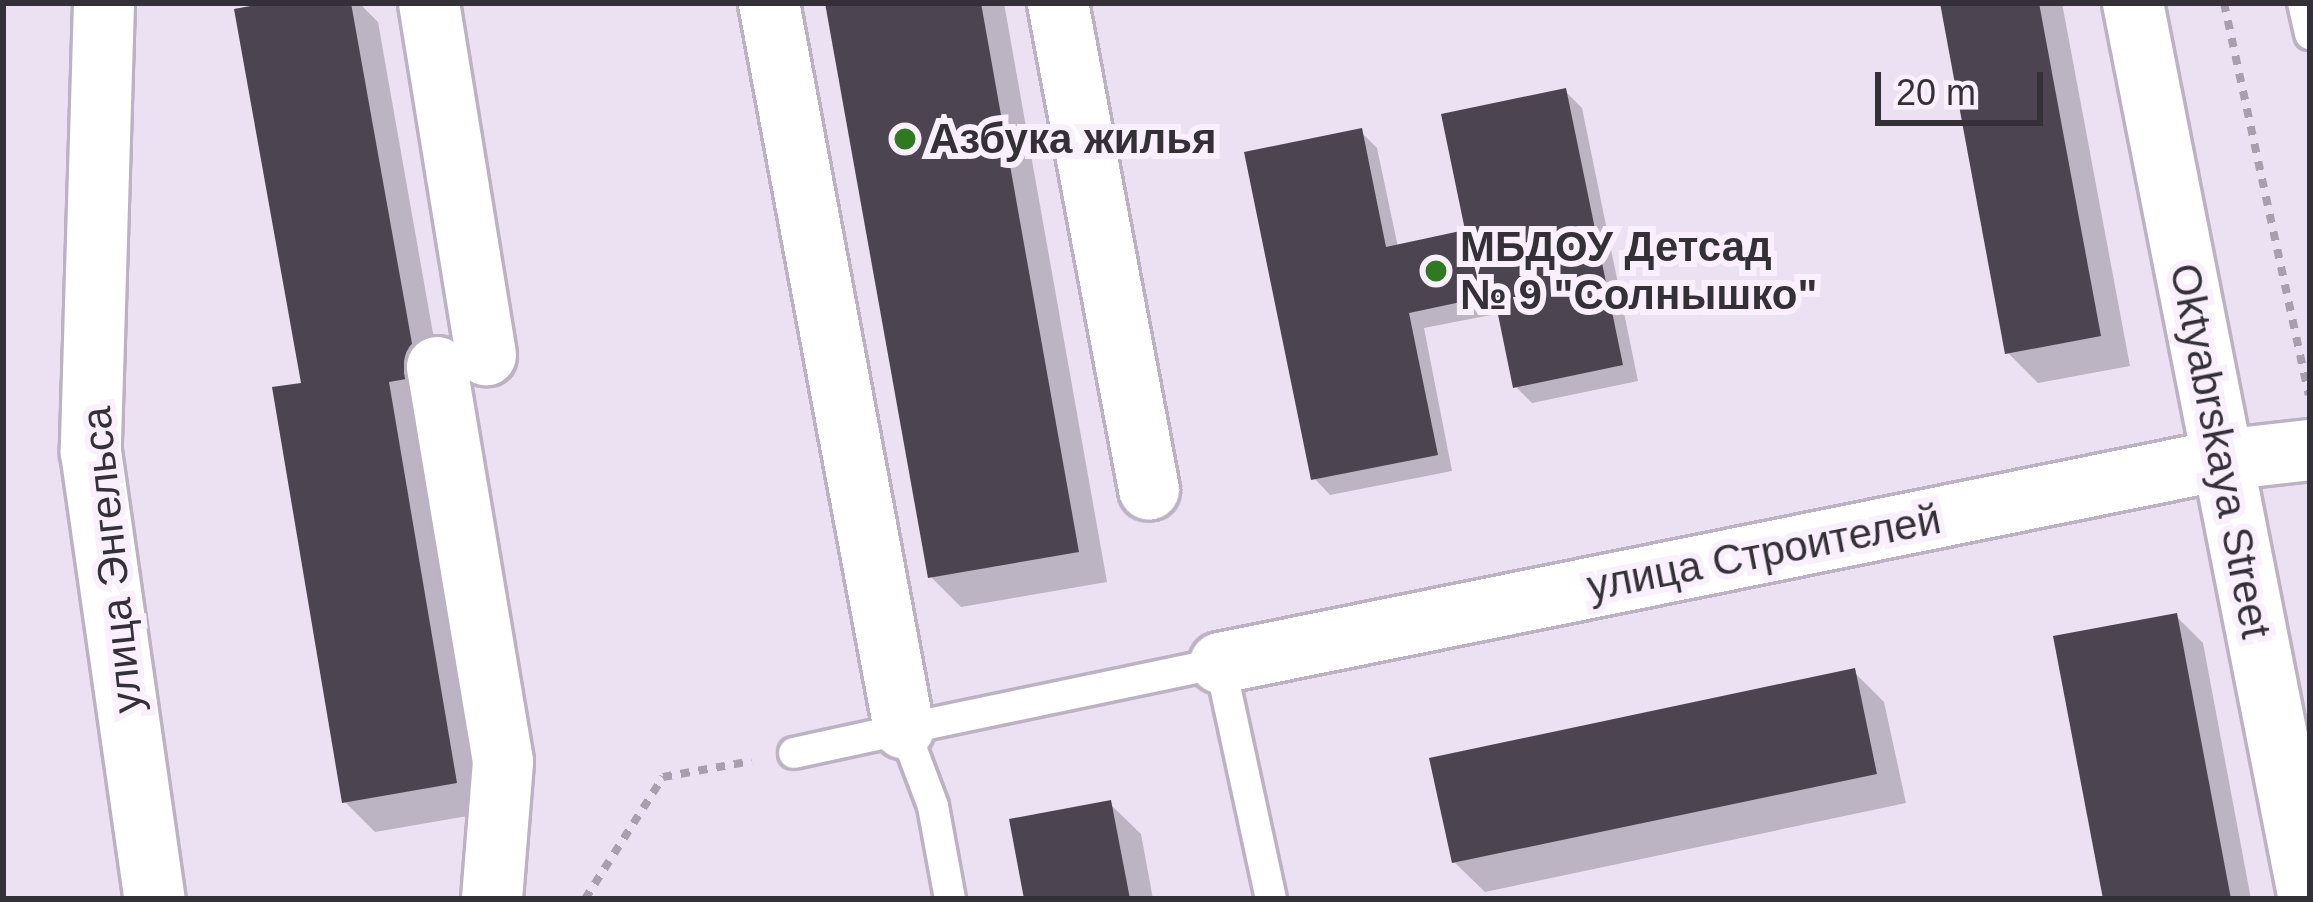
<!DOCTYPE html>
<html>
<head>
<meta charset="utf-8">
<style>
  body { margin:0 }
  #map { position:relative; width:2313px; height:902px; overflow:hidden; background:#ece1f3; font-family:Arial,sans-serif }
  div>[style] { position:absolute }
  .shadow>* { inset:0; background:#0003 }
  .building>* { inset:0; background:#4d4452 }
  .path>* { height:8px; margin-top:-4px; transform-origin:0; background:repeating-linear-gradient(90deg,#a79fad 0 9px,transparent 0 18px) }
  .roads { filter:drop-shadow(3px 0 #bdb2c3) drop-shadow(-3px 0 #bdb2c3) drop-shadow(0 3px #bdb2c3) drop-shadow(0 -3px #bdb2c3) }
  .lane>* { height:30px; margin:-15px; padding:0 15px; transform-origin:15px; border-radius:15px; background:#fff }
  .street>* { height:60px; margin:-30px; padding:0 30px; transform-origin:30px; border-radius:30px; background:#fff }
  .dots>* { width:33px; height:33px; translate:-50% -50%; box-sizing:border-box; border:6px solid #f9effd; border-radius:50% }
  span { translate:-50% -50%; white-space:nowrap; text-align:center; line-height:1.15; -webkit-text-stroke:12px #f9effd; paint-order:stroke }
  .poi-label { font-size:42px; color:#343037; font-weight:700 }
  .left { translate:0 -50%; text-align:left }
  .street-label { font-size:42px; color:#343037 }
  .frame { position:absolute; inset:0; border:6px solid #343037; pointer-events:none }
  .scale { position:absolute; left:1875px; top:72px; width:168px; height:54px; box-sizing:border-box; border:6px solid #343037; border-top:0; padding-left:15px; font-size:36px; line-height:42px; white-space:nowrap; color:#343037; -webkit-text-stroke:9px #f9effd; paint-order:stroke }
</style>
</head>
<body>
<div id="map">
  <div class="shadow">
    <i style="clip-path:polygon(284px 3px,359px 3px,378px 22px,446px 407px,485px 813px,375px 832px,345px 802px,304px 386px)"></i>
    <i style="clip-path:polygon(828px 3px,1004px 3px,1107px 582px,961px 607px,931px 577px)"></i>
    <i style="clip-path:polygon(1943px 3px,2062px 3px,2130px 366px,2038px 383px,2007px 352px)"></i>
    <i style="clip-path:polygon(1565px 91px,1582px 108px,1638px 381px,1532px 403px,1515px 386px,1501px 313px,1424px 328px,1452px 471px,1330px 495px,1314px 478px,1361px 132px,1377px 148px,1398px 247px,1469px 233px)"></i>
    <i style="clip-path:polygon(2176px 616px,2203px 643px,2251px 899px,2106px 899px)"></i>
    <i style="clip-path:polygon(1854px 672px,1884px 702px,1906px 803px,1485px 892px,1454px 862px)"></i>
    <i style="clip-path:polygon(1110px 804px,1141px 834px,1153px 899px,1027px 899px)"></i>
  </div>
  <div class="building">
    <i style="clip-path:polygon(267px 3px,351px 3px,418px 377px,389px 382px,457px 783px,342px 803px,272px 387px,301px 383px,234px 9px)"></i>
    <i style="clip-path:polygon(825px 3px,981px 3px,1079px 552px,928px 578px)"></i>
    <i style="clip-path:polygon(1940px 3px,2039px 3px,2101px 336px,2005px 354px)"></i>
    <i style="clip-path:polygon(1566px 88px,1623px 365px,1513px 388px,1494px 295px,1409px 313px,1438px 455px,1311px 480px,1244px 152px,1362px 128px,1386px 247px,1465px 230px,1441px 114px)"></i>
    <i style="clip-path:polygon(2177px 613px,2231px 899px,2103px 899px,2053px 636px)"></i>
    <i style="clip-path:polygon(1855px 668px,1877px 774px,1452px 863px,1429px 758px)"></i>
    <i style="clip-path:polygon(1111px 800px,1130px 899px,1024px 899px,1009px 819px)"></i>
  </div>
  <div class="path">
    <i style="left:2224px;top:3px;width:401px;rotate:77.8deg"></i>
    <i style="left:585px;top:899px;width:145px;rotate:-57.4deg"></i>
    <i style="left:663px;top:777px;width:90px;rotate:-10.2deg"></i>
  </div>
  <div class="roads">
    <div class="lane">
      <i style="left:2303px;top:3px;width:32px;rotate:77deg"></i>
      <i style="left:794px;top:753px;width:113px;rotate:-12.3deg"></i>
      <i style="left:950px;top:899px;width:95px;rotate:-100.4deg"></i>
      <i style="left:933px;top:806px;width:82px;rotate:-110.6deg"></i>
      <i style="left:904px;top:729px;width:323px;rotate:-11.8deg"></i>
      <i style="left:1220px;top:663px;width:241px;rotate:77.8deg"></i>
    </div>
    <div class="street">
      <i style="left:104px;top:3px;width:449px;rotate:91.7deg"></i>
      <i style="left:91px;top:452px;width:452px;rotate:81.9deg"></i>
      <i style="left:429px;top:3px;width:357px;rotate:80.8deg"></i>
      <i style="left:769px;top:3px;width:738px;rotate:79.47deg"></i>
      <i style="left:1058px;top:3px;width:495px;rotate:79.4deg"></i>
      <i style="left:2133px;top:3px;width:913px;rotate:78.89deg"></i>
      <i style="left:437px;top:367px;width:400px;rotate:80.5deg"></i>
      <i style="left:503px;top:762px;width:137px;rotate:94.6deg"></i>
      <i style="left:1220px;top:663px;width:1021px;rotate:-11.46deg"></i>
      <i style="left:2221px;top:460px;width:90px;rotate:-6.4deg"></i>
    </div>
  </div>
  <div class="dots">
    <i style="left:905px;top:139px;background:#2f7920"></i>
    <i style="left:1436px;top:271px;background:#2f7920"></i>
  </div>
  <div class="poi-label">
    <span class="left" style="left:929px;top:139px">Азбука жилья</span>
    <span class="left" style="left:1460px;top:271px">МБДОУ Детсад<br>№ 9 "Солнышко"</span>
  </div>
  <div class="street-label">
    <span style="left:2220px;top:451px;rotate:79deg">Oktyabrskaya Street</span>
    <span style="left:1764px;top:553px;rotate:-11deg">улица Строителей</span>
    <span style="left:112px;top:560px;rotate:-96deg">улица Энгельса</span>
  </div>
  <div class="frame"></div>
  <div class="scale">20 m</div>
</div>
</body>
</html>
